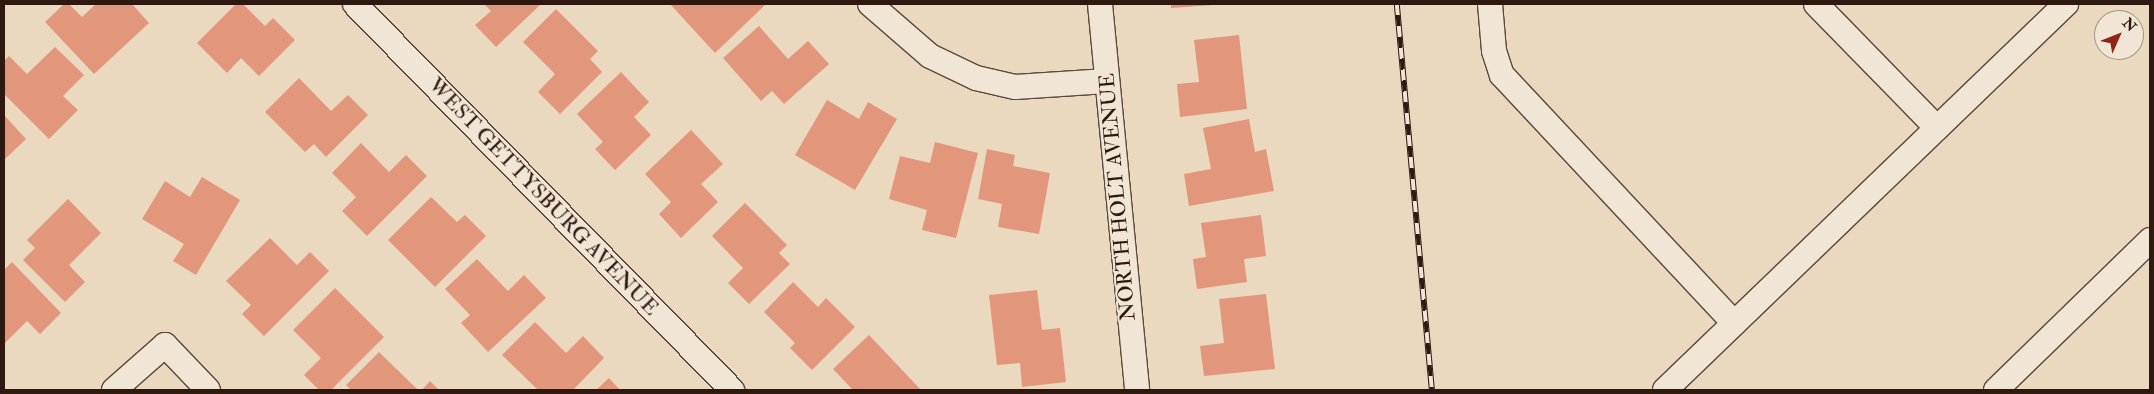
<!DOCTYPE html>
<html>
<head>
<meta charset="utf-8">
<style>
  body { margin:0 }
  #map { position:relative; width:2154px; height:394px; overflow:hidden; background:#ead8bf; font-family:"IM FELL Double Pica",serif }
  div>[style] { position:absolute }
  .building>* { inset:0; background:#e2977c }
  .roads { filter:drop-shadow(1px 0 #5d483c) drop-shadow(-1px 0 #5d483c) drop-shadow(0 1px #5d483c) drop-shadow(0 -1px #5d483c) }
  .street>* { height:24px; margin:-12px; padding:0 12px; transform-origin:12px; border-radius:12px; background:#f1e6d5 }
  .rail>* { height:5.5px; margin-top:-2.75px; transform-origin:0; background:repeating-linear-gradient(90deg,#f1e6d5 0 11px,#2e1810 0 22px); box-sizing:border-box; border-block:1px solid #2e1810 }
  span { translate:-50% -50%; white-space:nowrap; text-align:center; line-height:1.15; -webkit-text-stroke:4px #f1e6d5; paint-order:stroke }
  .street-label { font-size:21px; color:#2e1810 }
  .frame { position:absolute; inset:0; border:5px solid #2e1810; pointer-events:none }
  .north { position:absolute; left:2094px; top:10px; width:50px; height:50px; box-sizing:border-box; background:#f1e6d5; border:1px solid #a39486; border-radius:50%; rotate:46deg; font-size:14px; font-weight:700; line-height:20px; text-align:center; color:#2e1810 }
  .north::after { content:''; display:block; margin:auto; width:18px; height:22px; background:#8f2418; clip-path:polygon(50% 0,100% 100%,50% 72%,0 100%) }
</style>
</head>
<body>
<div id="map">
  <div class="building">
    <i style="clip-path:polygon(64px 4px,69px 4px,82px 17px,96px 4px,132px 4px,149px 23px,94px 74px,45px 22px)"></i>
    <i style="clip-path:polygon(236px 4px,243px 4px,265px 26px,273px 18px,295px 40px,259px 76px,241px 58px,227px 73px,197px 43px)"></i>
    <i style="clip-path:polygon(484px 4px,541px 4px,496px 47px,475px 25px,491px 11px)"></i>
    <i style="clip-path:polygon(670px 4px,766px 4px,715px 53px)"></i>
    <i style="clip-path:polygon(1171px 4px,1213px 4px,1213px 5px,1171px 8px)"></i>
    <i style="clip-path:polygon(556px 9px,598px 51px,590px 59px,602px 72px,560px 114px,538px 92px,555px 74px,523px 42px)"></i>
    <i style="clip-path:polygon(759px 26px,788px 59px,808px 41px,829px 64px,784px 104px,772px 91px,761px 101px,723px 58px)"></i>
    <i style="clip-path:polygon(1239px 35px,1247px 109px,1180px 117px,1177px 84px,1199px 82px,1194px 40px)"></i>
    <i style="clip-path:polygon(55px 47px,84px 75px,63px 96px,78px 110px,49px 139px,4px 94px,4px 61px,9px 56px,27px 74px)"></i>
    <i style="clip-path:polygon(621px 72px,649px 102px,634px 117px,651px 135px,615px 170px,595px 149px,603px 142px,577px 114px)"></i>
    <i style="clip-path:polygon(299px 78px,331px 111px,348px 95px,368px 115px,326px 157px,314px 144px,305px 152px,265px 112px)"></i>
    <i style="clip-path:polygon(827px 100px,859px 119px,868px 102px,897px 119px,855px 190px,795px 155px)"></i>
    <i style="clip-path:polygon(4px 115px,26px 139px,4px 160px)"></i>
    <i style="clip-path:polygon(1249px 119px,1255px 152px,1266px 149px,1274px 191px,1189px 206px,1184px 174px,1211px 169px,1203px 128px)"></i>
    <i style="clip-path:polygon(691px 130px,723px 164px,701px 184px,718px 202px,681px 238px,659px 214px,671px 202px,645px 174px)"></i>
    <i style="clip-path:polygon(935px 142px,978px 153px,956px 238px,922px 230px,927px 210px,889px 199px,900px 156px,930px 163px)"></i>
    <i style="clip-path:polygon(361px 143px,389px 172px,406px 155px,427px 176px,367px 236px,342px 211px,356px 197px,332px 173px)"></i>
    <i style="clip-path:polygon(987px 149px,1015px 155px,1013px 166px,1050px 173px,1039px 234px,998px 227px,1002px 204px,978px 199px)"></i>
    <i style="clip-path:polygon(202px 177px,240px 200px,196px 275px,173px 261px,184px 244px,142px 219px,165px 181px,190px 197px)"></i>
    <i style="clip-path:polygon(431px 197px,457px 222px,465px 215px,486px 236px,435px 287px,388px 240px)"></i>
    <i style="clip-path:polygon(68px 199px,101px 233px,69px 265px,85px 282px,65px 302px,23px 260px,35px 248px,27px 240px)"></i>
    <i style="clip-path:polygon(745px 203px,787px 245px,779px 253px,790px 264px,749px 304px,728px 283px,743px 268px,712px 236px)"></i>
    <i style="clip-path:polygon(1261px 215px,1266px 256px,1244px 259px,1247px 282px,1197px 289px,1193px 259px,1206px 257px,1201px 223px)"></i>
    <i style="clip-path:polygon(270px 238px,297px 265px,310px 252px,329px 271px,264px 336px,242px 314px,251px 305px,226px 281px)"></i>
    <i style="clip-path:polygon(477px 259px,508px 291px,524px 275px,546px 298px,488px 352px,461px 323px,470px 315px,445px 289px)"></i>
    <i style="clip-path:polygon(12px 262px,61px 313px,40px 334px,27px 321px,4px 344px,4px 270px)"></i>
    <i style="clip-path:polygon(793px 282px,818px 307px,826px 298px,855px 327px,812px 370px,790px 348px,795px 343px,764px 312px)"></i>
    <i style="clip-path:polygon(335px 288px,384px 337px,331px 390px,319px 390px,304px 375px,321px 358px,293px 330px)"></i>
    <i style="clip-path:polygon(1037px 290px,1042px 330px,1060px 328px,1066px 382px,1022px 387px,1020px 363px,997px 365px,989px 295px)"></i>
    <i style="clip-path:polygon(1266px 294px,1275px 369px,1204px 376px,1200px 346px,1224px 343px,1219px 299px)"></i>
    <i style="clip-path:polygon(535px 322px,566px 353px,583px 336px,604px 358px,573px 390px,538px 390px,502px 355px)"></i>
    <i style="clip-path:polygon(869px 335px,921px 390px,853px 390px,833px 369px)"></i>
    <i style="clip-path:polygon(379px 352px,418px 390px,351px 390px,346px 385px)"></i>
    <i style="clip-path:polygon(609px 378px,620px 390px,596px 390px)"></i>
    <i style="clip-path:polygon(430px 381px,439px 390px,422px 390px)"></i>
  </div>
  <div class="roads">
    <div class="street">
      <i style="left:355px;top:4px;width:540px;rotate:45.68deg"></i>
      <i style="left:870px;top:4px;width:79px;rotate:40.9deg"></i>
      <i style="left:930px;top:56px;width:51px;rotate:25.6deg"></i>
      <i style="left:976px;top:78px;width:40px;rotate:13deg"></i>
      <i style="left:1015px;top:87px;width:92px;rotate:-3.7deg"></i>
      <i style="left:1100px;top:4px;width:388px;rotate:84.5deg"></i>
      <i style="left:1490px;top:4px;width:47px;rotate:85.1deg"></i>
      <i style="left:1494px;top:51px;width:25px;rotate:72deg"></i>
      <i style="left:1502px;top:75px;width:340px;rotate:46.9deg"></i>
      <i style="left:1816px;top:4px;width:173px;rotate:45.7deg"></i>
      <i style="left:114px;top:390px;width:68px;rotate:-41.4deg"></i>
      <i style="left:165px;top:345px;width:62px;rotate:46.3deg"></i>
      <i style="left:1665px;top:390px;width:557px;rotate:-43.91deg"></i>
      <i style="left:1996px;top:390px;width:215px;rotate:-44.2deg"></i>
    </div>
  </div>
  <div class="rail">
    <i style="left:1397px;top:4px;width:388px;rotate:84.8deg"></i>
  </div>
  <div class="street-label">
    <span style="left:543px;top:197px;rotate:46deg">WEST GETTYSBURG AVENUE</span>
    <span style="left:1118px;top:197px;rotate:-95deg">NORTH HOLT AVENUE</span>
  </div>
  <div class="frame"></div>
  <div class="north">N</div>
</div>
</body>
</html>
